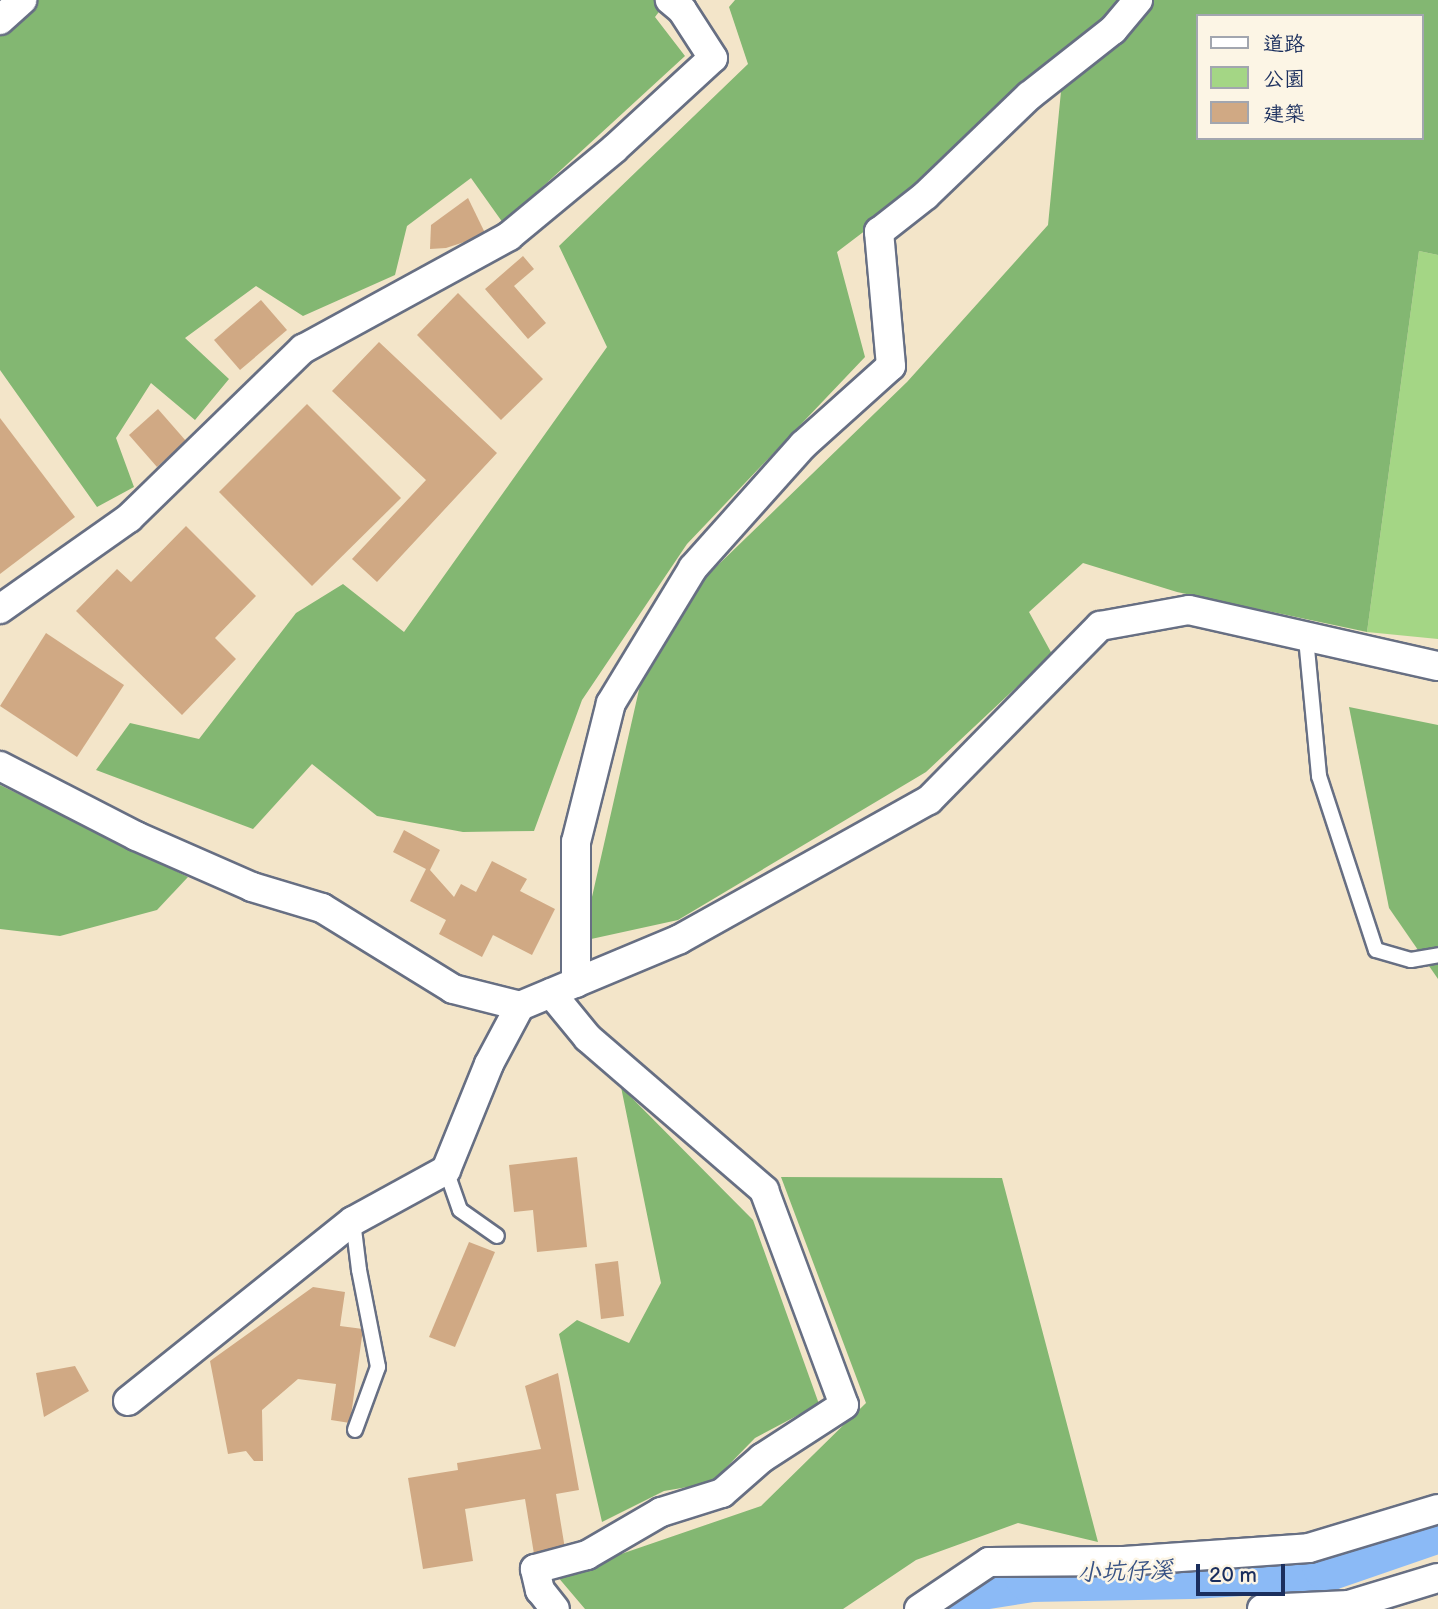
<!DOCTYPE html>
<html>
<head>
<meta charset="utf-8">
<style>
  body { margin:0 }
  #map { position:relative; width:1438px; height:1609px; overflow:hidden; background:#f3e5c9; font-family:"Balsamiq Sans","LXGW WenKai TC",sans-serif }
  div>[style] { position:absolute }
  .green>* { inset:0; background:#a4d685 }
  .forest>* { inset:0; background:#83b772 }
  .river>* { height:52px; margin:-26px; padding:0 26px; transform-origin:26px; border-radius:26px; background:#8bbaf6 }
  .building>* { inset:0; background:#d0a984 }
  .roads { filter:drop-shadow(2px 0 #676f83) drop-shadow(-2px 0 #676f83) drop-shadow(0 2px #676f83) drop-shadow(0 -2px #676f83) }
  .lane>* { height:14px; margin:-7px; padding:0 7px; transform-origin:7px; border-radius:7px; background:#fff }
  .street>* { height:28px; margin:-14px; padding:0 14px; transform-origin:14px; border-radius:14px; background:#fff }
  span { translate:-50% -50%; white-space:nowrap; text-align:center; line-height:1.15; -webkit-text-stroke:5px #fcf5e5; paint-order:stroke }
  .water-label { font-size:24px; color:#375284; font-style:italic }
  .legend { position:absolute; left:1196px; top:14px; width:228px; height:126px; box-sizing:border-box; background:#fcf5e5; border:2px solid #a2a6af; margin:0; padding:9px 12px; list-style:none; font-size:21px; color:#1b2f5e }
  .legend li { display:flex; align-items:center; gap:14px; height:35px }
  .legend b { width:35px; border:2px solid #a2a6af }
  .scale { position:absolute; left:1196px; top:1564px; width:89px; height:32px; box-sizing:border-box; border:4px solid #1b2f5e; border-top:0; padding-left:9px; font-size:21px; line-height:24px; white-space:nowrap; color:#1b2f5e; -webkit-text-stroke:5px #fcf5e5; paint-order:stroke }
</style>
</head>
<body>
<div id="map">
  <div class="green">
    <i style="clip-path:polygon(1419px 251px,1438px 255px,1438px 639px,1367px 632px)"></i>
  </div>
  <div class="forest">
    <i style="clip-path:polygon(0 0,668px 0,655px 17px,685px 56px,503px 223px,471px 178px,407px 226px,395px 275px,303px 316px,256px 286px,185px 338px,229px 379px,195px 420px,151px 383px,116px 438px,134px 487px,97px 507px,0 370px)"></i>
    <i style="clip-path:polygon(evenodd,735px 0,1438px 0,1438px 255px,1419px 251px,1367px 632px,1177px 592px,1083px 563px,1029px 612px,1052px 654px,926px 772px,678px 920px,582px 941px,653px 628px,907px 382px,1048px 225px,1062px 81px,837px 252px,865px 357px,687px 544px,582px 700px,534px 831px,463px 832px,377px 816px,312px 764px,253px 829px,96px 770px,130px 723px,199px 739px,296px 613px,343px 584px,404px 632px,607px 347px,559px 246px,748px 64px,729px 7px,735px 0,1198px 16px,1422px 16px,1422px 138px,1198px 138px,1198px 16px)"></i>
    <i style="clip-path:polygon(1349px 707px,1438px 725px,1438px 979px,1389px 908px)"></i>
    <i style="clip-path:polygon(0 785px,188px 877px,157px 910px,60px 936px,0 929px)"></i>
    <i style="clip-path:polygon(621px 1087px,753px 1220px,819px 1404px,755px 1438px,711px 1483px,664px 1491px,602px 1522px,559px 1334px,577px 1320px,629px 1343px,661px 1283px)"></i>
    <i style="clip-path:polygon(781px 1177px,1002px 1178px,1098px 1542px,1018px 1523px,916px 1560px,843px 1609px,585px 1609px,557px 1576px,761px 1506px,866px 1403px)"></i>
  </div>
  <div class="river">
    <i style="left:939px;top:1609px;width:43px;rotate:-33.7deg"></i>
    <i style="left:975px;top:1585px;width:57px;rotate:-9.1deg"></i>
    <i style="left:1031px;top:1576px;width:160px;rotate:-1.1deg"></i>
    <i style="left:1191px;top:1573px;width:137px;rotate:-3.3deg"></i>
    <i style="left:1328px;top:1565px;width:116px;rotate:-19.1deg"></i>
  </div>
  <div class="building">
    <i style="clip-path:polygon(468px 198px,486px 235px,446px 248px,430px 249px,431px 225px)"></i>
    <i style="clip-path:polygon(523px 256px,534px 269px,514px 286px,546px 323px,528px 339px,485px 289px)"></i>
    <i style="clip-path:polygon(458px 293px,543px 379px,501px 420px,417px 335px)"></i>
    <i style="clip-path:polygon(261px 300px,287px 330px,240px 370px,214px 340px)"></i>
    <i style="clip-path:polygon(379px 342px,497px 453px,377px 582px,352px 559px,426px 480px,332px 391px)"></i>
    <i style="clip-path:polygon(307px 404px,401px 498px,312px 586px,219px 492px)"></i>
    <i style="clip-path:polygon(158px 409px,186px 441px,157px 467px,129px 435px)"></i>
    <i style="clip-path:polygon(0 418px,75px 517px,0 574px)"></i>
    <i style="clip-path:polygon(186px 526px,256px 596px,215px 638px,236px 659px,182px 715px,76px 611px,117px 569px,131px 582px)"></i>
    <i style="clip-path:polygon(46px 633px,124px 685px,77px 757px,0 706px)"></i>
    <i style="clip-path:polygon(404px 830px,440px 850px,430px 870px,454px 897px,461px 884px,476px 892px,492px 861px,527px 879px,520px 891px,555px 909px,532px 955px,493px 935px,482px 957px,439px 934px,446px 920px,410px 901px,426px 869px,393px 852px)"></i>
    <i style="clip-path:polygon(577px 1157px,587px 1247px,537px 1252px,533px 1210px,514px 1212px,509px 1165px)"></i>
    <i style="clip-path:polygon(469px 1242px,495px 1252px,455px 1347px,429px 1337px)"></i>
    <i style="clip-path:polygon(618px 1261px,624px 1316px,601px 1319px,595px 1264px)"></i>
    <i style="clip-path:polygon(313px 1287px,345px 1292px,340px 1326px,363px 1329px,350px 1423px,331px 1420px,336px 1384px,298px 1379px,262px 1410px,263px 1461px,254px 1461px,246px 1451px,228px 1454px,210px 1361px)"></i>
    <i style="clip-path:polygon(75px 1366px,89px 1391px,44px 1417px,36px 1373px)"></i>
    <i style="clip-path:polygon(558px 1373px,579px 1490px,556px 1494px,566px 1555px,535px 1560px,525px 1499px,465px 1509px,473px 1561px,423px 1569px,408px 1478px,458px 1470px,457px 1463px,541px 1449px,525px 1386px)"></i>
  </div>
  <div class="roads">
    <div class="lane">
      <i style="left:1306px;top:638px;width:139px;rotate:84.6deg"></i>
      <i style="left:1319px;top:776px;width:183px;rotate:71.9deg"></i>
      <i style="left:1376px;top:950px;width:36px;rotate:16deg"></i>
      <i style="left:1411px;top:960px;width:27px;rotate:-10deg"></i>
      <i style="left:446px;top:1170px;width:42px;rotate:70.7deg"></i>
      <i style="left:460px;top:1210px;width:45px;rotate:35.1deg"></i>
      <i style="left:353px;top:1221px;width:49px;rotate:83deg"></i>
      <i style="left:359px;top:1270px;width:99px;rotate:78.9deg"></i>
      <i style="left:378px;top:1367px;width:67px;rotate:110.1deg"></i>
    </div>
    <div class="street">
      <i style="left:0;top:20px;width:30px;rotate:-42deg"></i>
      <i style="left:0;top:609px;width:158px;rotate:-35.2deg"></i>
      <i style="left:129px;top:518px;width:243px;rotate:-44.2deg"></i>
      <i style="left:303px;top:349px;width:235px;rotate:-28.7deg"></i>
      <i style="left:509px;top:236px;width:136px;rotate:-39.6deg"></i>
      <i style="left:614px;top:149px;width:134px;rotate:-42.6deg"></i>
      <i style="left:713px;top:58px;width:57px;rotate:-122.9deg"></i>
      <i style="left:682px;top:10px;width:16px;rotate:-140deg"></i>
      <i style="left:0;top:766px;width:153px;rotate:27.2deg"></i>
      <i style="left:136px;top:836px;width:127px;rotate:23.7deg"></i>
      <i style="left:252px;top:887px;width:73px;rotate:16.7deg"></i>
      <i style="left:322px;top:908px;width:154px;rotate:31.7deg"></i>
      <i style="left:453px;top:989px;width:69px;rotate:14.2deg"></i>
      <i style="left:520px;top:1006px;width:173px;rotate:-22.7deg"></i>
      <i style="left:680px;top:939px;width:285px;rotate:-29.2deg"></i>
      <i style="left:929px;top:800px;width:244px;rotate:-45.5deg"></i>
      <i style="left:1100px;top:626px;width:90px;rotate:-10.2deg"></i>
      <i style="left:1189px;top:610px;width:255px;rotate:12.7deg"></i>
      <i style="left:576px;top:983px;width:141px;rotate:-90deg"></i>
      <i style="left:576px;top:842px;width:143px;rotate:-75.9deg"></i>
      <i style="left:611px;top:703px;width:158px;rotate:-58.7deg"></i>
      <i style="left:693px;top:568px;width:165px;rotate:-48.2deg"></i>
      <i style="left:803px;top:445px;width:118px;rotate:-41.9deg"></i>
      <i style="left:891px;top:366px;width:135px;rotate:-95.1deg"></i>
      <i style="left:879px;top:232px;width:60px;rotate:-38.2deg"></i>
      <i style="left:926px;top:195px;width:143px;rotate:-43.9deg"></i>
      <i style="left:1029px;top:96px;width:107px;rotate:-38.2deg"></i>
      <i style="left:1113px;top:30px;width:39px;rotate:-50deg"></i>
      <i style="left:551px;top:993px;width:58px;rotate:50.6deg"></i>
      <i style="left:588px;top:1038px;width:233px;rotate:40.8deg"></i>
      <i style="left:764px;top:1190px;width:229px;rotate:69.6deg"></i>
      <i style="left:844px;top:1405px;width:98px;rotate:147.1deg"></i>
      <i style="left:762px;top:1458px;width:53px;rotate:138.8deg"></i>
      <i style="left:722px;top:1493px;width:64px;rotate:162.7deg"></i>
      <i style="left:661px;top:1512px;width:86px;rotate:149.8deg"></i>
      <i style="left:587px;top:1555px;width:54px;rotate:164.9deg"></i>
      <i style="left:535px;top:1569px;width:22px;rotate:77deg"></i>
      <i style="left:540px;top:1590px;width:24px;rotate:52deg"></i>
      <i style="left:128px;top:1401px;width:288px;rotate:-38.7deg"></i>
      <i style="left:353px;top:1221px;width:106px;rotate:-28.7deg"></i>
      <i style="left:446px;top:1170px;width:114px;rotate:-67.9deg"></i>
      <i style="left:489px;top:1064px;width:66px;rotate:-61.9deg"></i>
      <i style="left:919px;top:1609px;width:84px;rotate:-33.9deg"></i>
      <i style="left:989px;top:1562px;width:135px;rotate:-0.4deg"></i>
      <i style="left:1124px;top:1561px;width:185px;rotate:-4deg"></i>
      <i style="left:1309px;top:1548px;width:135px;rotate:-16.8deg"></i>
      <i style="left:1262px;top:1609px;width:87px;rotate:-2.6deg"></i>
      <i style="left:1349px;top:1605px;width:93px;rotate:-16.9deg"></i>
    </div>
  </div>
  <div class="water-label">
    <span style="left:1125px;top:1572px;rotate:-2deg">小坑仔溪</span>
  </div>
  <ul class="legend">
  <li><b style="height:9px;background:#fff"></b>道路</li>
  <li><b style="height:19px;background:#a4d685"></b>公園</li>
  <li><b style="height:19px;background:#d0a984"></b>建築</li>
  </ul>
  <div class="scale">20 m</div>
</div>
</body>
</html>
